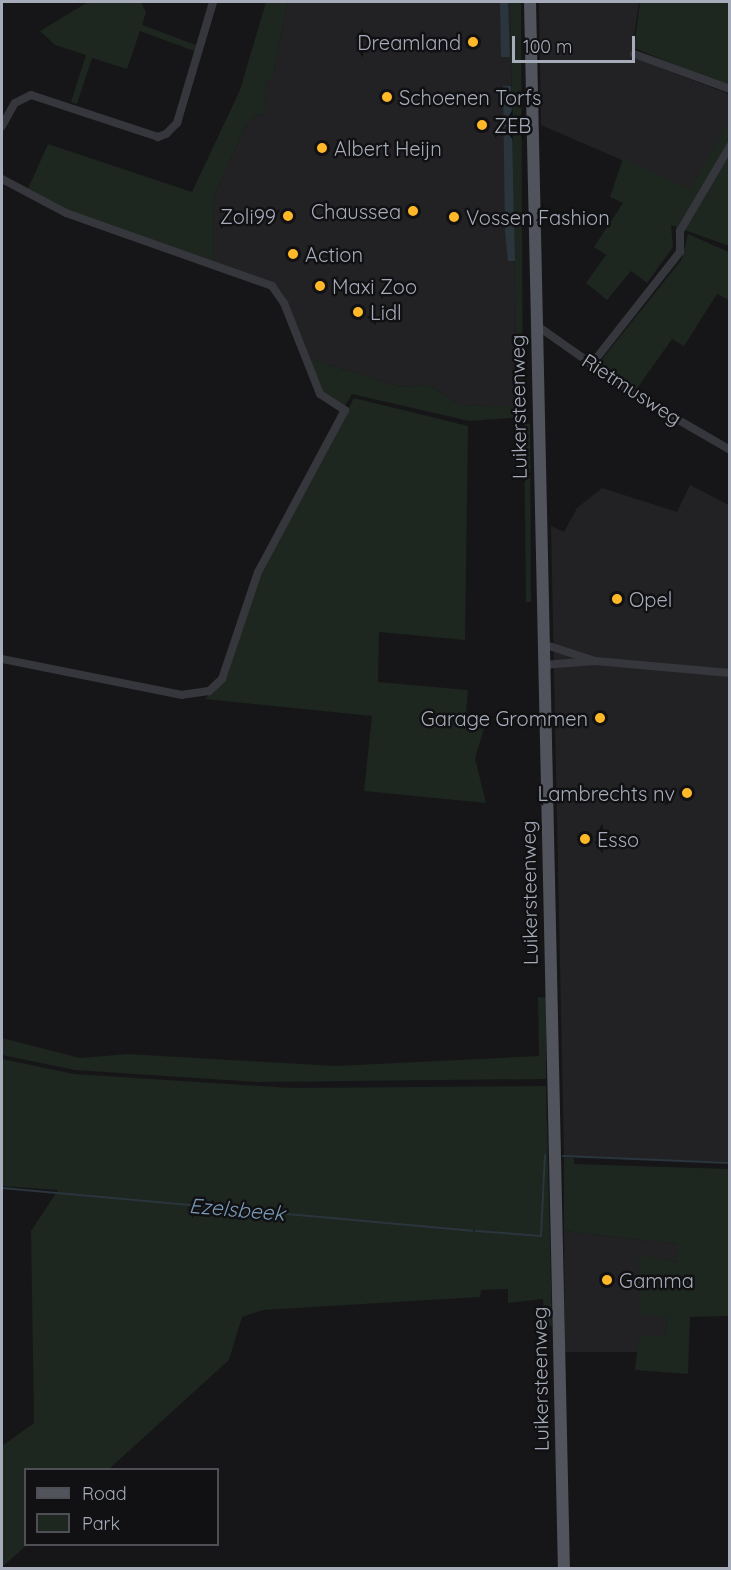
<!DOCTYPE html>
<html>
<head>
<meta charset="utf-8">
<style>
  body { margin:0 }
  #map { position:relative; width:731px; height:1570px; overflow:hidden; background:#161618; font-family:Quicksand,sans-serif }
  div>[style] { position:absolute }
  .built>* { inset:0; background:#222225 }
  .green>* { inset:0; background:#1d261f }
  .water>* { inset:0; background:#2a353d }
  .stream>* { height:2px; margin:-1px; padding:0 1px; transform-origin:1px; border-radius:1px; background:#2a353d }
  .minor>* { height:8px; margin:-4px; padding:0 4px; transform-origin:4px; border-radius:4px; background:#36373d }
  .primary>* { height:12px; margin:-6px; padding:0 6px; transform-origin:6px; border-radius:6px; background:#52545d }
  .dots>* { width:16px; height:16px; translate:-50% -50%; box-sizing:border-box; border:3px solid #111113; border-radius:50% }
  span { translate:-50% -50%; white-space:nowrap; text-align:center; line-height:1.15; -webkit-text-stroke:5px #111113; paint-order:stroke }
  .poi-label { font-size:20px; color:#a6acb9 }
  .right { translate:-100% -50%; text-align:right }
  .left { translate:0 -50%; text-align:left }
  .street-label { font-size:20px; color:#a6acb9 }
  .water-label { font-size:21px; color:#7a9ab8; font-style:italic }
  .frame { position:absolute; inset:0; border:3px solid #a6acb9; pointer-events:none }
  .legend { position:absolute; left:24px; top:1468px; width:195px; height:78px; box-sizing:border-box; background:#111113; border:2px solid #4d4f55; margin:0; padding:8px 10px; list-style:none; font-size:18px; color:#a6acb9 }
  .legend li { display:flex; align-items:center; gap:12px; height:30px }
  .legend b { width:30px; border:2px solid #4d4f55 }
  .scale { position:absolute; left:512px; top:36px; width:123px; height:27px; box-sizing:border-box; border:3px solid #a6acb9; border-top:0; padding-left:8px; font-size:18px; line-height:21px; white-space:nowrap; color:#a6acb9; -webkit-text-stroke:4px #111113; paint-order:stroke }
</style>
</head>
<body>
<div id="map">
  <div class="built">
    <i style="clip-path:polygon(287px 2px,510px 2px,517px 407px,461px 405px,429px 385px,400px 387px,308px 358px,280px 293px,213px 261px,214px 196px,245px 127px,255px 115px,265px 114px,266px 82px,273px 78px)"></i>
    <i style="clip-path:polygon(539px 2px,639px 2px,631px 57px,729px 94px,729px 124px,691px 190px,541px 125px)"></i>
    <i style="clip-path:polygon(690px 485px,729px 505px,729px 1162px,564px 1157px,551px 526px,564px 532px,577px 508px,602px 488px,677px 512px)"></i>
    <i style="clip-path:polygon(564px 1231px,678px 1244px,678px 1262px,638px 1256px,667px 1318px,665px 1336px,636px 1352px,565px 1352px)"></i>
  </div>
  <div class="green">
    <i style="clip-path:polygon(88px 2px,141px 2px,146px 12px,142px 25px,196px 45px,194px 51px,140px 31px,127px 69px,92px 58px,77px 104px,71px 102px,86px 55px,55px 45px,40px 31px)"></i>
    <i style="clip-path:polygon(266px 2px,287px 2px,273px 78px,266px 82px,265px 114px,255px 115px,245px 127px,214px 196px,213px 261px,63px 210px,27px 191px,48px 144px,192px 192px,240px 90px)"></i>
    <i style="clip-path:polygon(510px 2px,521px 2px,523px 417px,469px 421px,352px 394px,345px 406px,322px 392px,308px 358px,400px 387px,429px 385px,461px 405px,517px 406px)"></i>
    <i style="clip-path:polygon(640px 2px,729px 2px,729px 87px,634px 48px)"></i>
    <i style="clip-path:polygon(729px 121px,729px 246px,671px 225px,673px 247px,647px 283px,631px 271px,607px 300px,586px 283px,606px 255px,594px 247px,623px 203px,610px 197px,623px 158px,690px 189px)"></i>
    <i style="clip-path:polygon(688px 234px,729px 252px,729px 300px,717px 294px,684px 346px,672px 339px,636px 390px,599px 363px,682px 259px)"></i>
    <i style="clip-path:polygon(354px 398px,468px 426px,465px 640px,379px 632px,378px 682px,468px 690px,465px 726px,484px 729px,475px 758px,486px 803px,364px 791px,372px 716px,205px 699px,224px 679px,252px 591px)"></i>
    <i style="clip-path:polygon(524px 424px,530px 424px,531px 602px,526px 602px)"></i>
    <i style="clip-path:polygon(538px 997px,546px 998px,546px 1079px,257px 1082px,75px 1070px,2px 1055px,2px 1038px,80px 1058px,128px 1054px,335px 1066px,539px 1056px)"></i>
    <i style="clip-path:polygon(2px 1059px,74px 1074px,291px 1088px,546px 1086px,552px 1326px,544px 1325px,543px 1299px,508px 1303px,508px 1289px,481px 1290px,480px 1297px,263px 1310px,242px 1317px,229px 1360px,109px 1469px,26px 1470px,27px 1545px,2px 1567px,2px 1446px,34px 1423px,31px 1231px,58px 1190px,2px 1186px)"></i>
    <i style="clip-path:polygon(564px 1157px,574px 1158px,574px 1164px,729px 1169px,729px 1316px,690px 1317px,688px 1374px,635px 1370px,639px 1335px,665px 1336px,667px 1318px,640px 1315px,638px 1255px,677px 1262px,678px 1244px,564px 1231px)"></i>
  </div>
  <div class="water">
    <i style="clip-path:polygon(500px 2px,508px 2px,510px 57px,501px 57px)"></i>
    <i style="clip-path:polygon(503px 86px,511px 86px,515px 261px,508px 261px,505px 232px)"></i>
  </div>
  <div class="stream">
    <i style="left:563px;top:1156px;width:167px;rotate:2.4deg"></i>
    <i style="left:2px;top:1188px;width:472px;rotate:5.2deg"></i>
    <i style="left:476px;top:1231px;width:65px;rotate:4.4deg"></i>
    <i style="left:541px;top:1236px;width:81px;rotate:-87.2deg"></i>
  </div>
  <div class="minor">
    <i style="left:634px;top:54px;width:102px;rotate:20deg"></i>
    <i style="left:2px;top:126px;width:26px;rotate:-61deg"></i>
    <i style="left:15px;top:103px;width:18px;rotate:-27deg"></i>
    <i style="left:31px;top:95px;width:134px;rotate:18.3deg"></i>
    <i style="left:158px;top:137px;width:9px;rotate:-21deg"></i>
    <i style="left:166px;top:134px;width:16px;rotate:-45deg"></i>
    <i style="left:177px;top:123px;width:126px;rotate:-73.4deg"></i>
    <i style="left:2px;top:179px;width:72px;rotate:28deg"></i>
    <i style="left:66px;top:213px;width:219px;rotate:19.5deg"></i>
    <i style="left:272px;top:286px;width:21px;rotate:55deg"></i>
    <i style="left:284px;top:303px;width:98px;rotate:68.4deg"></i>
    <i style="left:320px;top:394px;width:30px;rotate:33deg"></i>
    <i style="left:345px;top:410px;width:184px;rotate:118.2deg"></i>
    <i style="left:258px;top:572px;width:113px;rotate:108.6deg"></i>
    <i style="left:222px;top:679px;width:18px;rotate:137deg"></i>
    <i style="left:209px;top:691px;width:27px;rotate:172deg"></i>
    <i style="left:182px;top:695px;width:184px;rotate:-168.7deg"></i>
    <i style="left:536px;top:325px;width:123px;rotate:35.1deg"></i>
    <i style="left:637px;top:396px;width:108px;rotate:30.1deg"></i>
    <i style="left:591px;top:365px;width:144px;rotate:-51.8deg"></i>
    <i style="left:680px;top:252px;width:21px;rotate:-90deg"></i>
    <i style="left:680px;top:231px;width:99px;rotate:-59.5deg"></i>
    <i style="left:543px;top:644px;width:55px;rotate:18.1deg"></i>
    <i style="left:544px;top:665px;width:51px;rotate:-4.5deg"></i>
    <i style="left:595px;top:661px;width:136px;rotate:5.1deg"></i>
  </div>
  <div class="primary">
    <i style="left:530px;top:2px;width:1566px;rotate:88.76deg"></i>
  </div>
  <div class="dots">
    <i style="left:473px;top:42px;background:#ffb827"></i>
    <i style="left:387px;top:97px;background:#ffb827"></i>
    <i style="left:482px;top:125px;background:#ffb827"></i>
    <i style="left:322px;top:148px;background:#ffb827"></i>
    <i style="left:413px;top:211px;background:#ffb827"></i>
    <i style="left:288px;top:216px;background:#ffb827"></i>
    <i style="left:454px;top:217px;background:#ffb827"></i>
    <i style="left:293px;top:254px;background:#ffb827"></i>
    <i style="left:320px;top:286px;background:#ffb827"></i>
    <i style="left:358px;top:312px;background:#ffb827"></i>
    <i style="left:617px;top:599px;background:#ffb827"></i>
    <i style="left:600px;top:718px;background:#ffb827"></i>
    <i style="left:687px;top:793px;background:#ffb827"></i>
    <i style="left:585px;top:839px;background:#ffb827"></i>
    <i style="left:607px;top:1280px;background:#ffb827"></i>
  </div>
  <div class="poi-label">
    <span class="right" style="left:461px;top:42px">Dreamland</span>
    <span class="left" style="left:399px;top:97px">Schoenen Torfs</span>
    <span class="left" style="left:494px;top:125px">ZEB</span>
    <span class="left" style="left:334px;top:148px">Albert Heijn</span>
    <span class="right" style="left:401px;top:211px">Chaussea</span>
    <span class="right" style="left:276px;top:216px">Zoli99</span>
    <span class="left" style="left:466px;top:217px">Vossen Fashion</span>
    <span class="left" style="left:305px;top:254px">Action</span>
    <span class="left" style="left:332px;top:286px">Maxi Zoo</span>
    <span class="left" style="left:370px;top:312px">Lidl</span>
    <span class="left" style="left:629px;top:599px">Opel</span>
    <span class="right" style="left:588px;top:718px">Garage Grommen</span>
    <span class="right" style="left:675px;top:793px">Lambrechts nv</span>
    <span class="left" style="left:597px;top:839px">Esso</span>
    <span class="left" style="left:619px;top:1280px">Gamma</span>
  </div>
  <div class="street-label">
    <span style="left:632px;top:389px;rotate:33deg">Rietmusweg</span>
    <span style="left:518px;top:407px;rotate:-91deg">Luikersteenweg</span>
    <span style="left:529px;top:893px;rotate:-91deg">Luikersteenweg</span>
    <span style="left:540px;top:1379px;rotate:-91deg">Luikersteenweg</span>
  </div>
  <div class="water-label">
    <span style="left:237px;top:1209px;rotate:5deg">Ezelsbeek</span>
  </div>
  <div class="frame"></div>
  <ul class="legend">
  <li><b style="height:8px;background:#52545d"></b>Road</li>
  <li><b style="height:16px;background:#1d261f"></b>Park</li>
  </ul>
  <div class="scale">100 m</div>
</div>
</body>
</html>
